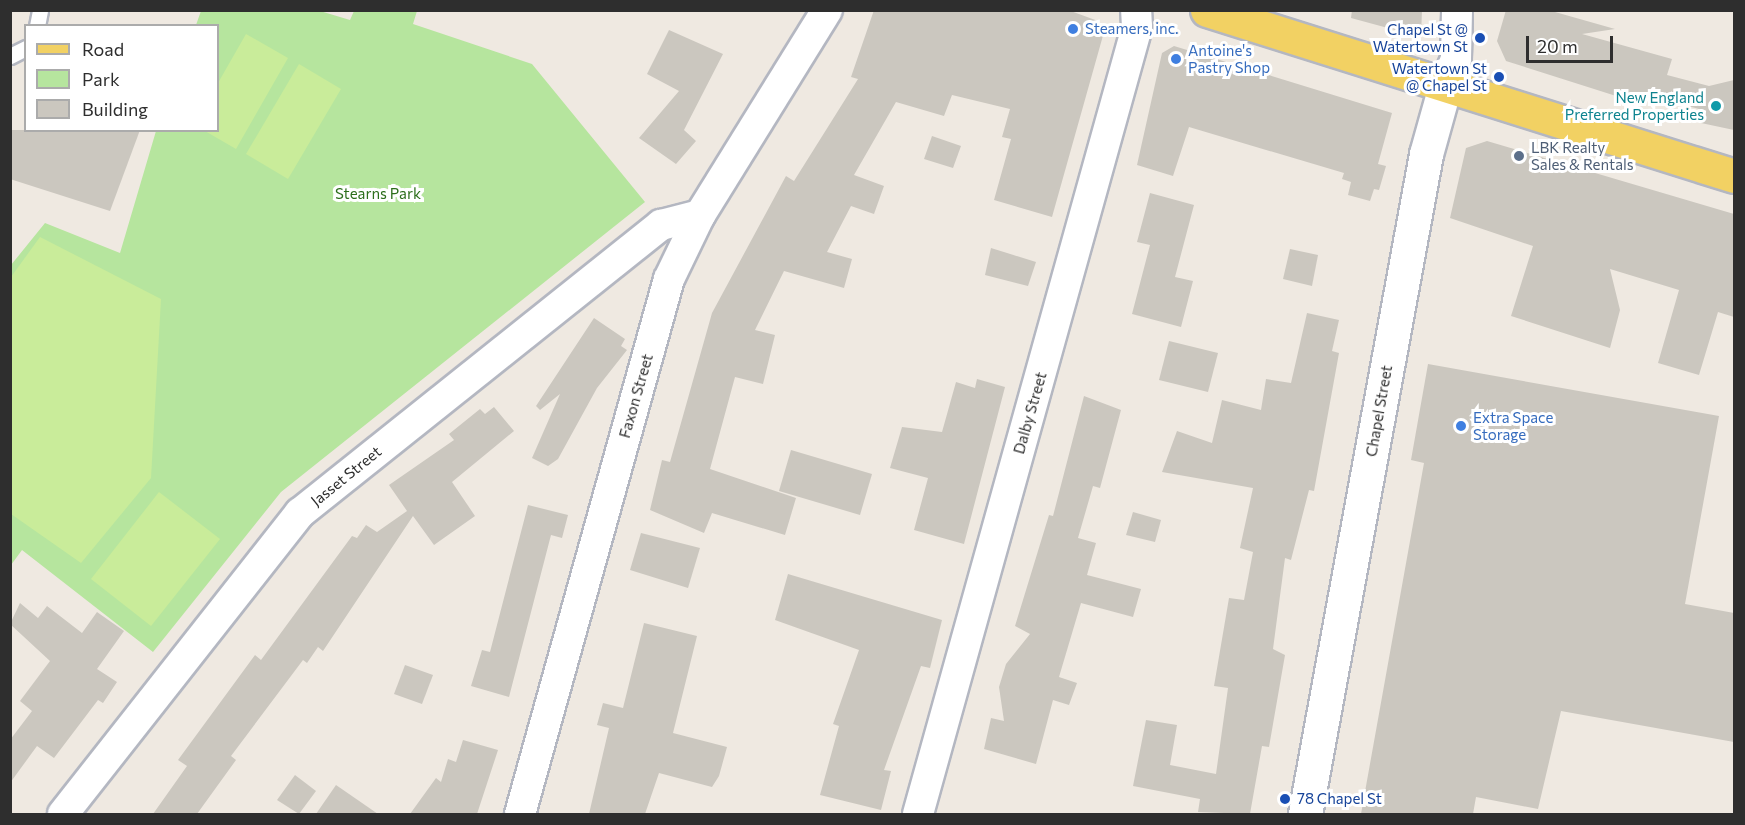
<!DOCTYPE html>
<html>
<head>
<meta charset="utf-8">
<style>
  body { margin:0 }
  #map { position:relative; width:1745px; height:825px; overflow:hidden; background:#efe9e1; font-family:Commissioner,sans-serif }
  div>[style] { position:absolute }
  .green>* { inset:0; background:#b6e59e }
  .pitch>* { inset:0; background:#c9ec9a }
  .building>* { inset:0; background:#cbc7bf }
  .roads { filter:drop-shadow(2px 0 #b4b7c1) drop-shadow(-2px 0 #b4b7c1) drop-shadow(0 2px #b4b7c1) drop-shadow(0 -2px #b4b7c1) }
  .service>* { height:15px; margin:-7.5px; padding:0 7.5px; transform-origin:7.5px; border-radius:7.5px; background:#fff }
  .minor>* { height:30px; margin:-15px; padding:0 15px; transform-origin:15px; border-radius:15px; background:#fff }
  .tertiary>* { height:33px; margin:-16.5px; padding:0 16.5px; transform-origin:16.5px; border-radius:16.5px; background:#fff }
  .primary>* { height:33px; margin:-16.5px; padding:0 16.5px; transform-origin:16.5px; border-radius:16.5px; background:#f2d163 }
  .dots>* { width:16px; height:16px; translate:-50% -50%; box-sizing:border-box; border:3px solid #fff; border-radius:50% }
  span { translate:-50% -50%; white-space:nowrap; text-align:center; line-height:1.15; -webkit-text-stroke:6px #fff; paint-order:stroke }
  .shop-label { font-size:15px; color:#366cbe }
  .left { translate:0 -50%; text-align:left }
  .transit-label { font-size:15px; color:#164399 }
  .right { translate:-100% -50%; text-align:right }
  .culture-label { font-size:15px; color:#0d838f }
  .service-label { font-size:15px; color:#4e5e75 }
  .park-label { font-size:15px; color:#2c6e1b }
  .street-label { font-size:15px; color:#2e2e2e }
  .frame { position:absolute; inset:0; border:12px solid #2e2e2e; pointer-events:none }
  .legend { position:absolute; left:24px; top:24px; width:195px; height:108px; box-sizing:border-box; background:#fff; border:2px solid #ababab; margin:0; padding:8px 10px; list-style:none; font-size:18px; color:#2e2e2e }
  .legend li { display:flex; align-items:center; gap:12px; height:30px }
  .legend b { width:30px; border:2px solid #ababab }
  .scale { position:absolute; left:1526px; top:36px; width:87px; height:27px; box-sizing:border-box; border:3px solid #2e2e2e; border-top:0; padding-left:8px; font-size:18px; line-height:21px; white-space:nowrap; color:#2e2e2e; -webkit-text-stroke:4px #fff; paint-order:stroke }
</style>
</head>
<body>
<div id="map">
  <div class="green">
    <i style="clip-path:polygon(201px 11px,320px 11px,350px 20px,354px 11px,417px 11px,413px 24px,532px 64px,645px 202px,281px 492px,153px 652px,22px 550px,11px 565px,11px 265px,45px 223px,120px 253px,156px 131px,218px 130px,218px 26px,196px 25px)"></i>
  </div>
  <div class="pitch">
    <i style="clip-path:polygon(246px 34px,288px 58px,236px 149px,205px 131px,218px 130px,218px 83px)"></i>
    <i style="clip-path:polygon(299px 64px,341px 89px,288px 179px,246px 154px)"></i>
    <i style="clip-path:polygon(40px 237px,161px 299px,151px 478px,81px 563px,11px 514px,11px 277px)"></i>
    <i style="clip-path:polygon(159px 492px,220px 539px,151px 626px,91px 579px)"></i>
  </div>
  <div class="building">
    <i style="clip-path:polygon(874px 10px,1068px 10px,1098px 21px,1104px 32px,1052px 217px,994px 200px,1011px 139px,1002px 137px,1010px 109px,952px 95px,944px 116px,896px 102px,854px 175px,884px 186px,874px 214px,851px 206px,827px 252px,852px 259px,844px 288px,784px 271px,755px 330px,775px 335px,763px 384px,735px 377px,710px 469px,796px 498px,785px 535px,712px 513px,704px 533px,650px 510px,662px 460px,670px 462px,712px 313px,786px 176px,794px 181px,858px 79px,851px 77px)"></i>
    <i style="clip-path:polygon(1352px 10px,1422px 10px,1421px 37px,1351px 18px)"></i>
    <i style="clip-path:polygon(1506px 10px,1548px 10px,1615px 29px,1582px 34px,1672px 59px,1667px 75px,1709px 86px,1734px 80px,1734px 130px,1701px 123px,1699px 109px,1637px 92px,1635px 102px,1506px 61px,1497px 41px)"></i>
    <i style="clip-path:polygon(669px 30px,723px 54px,684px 130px,696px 141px,676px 164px,639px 138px,679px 91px,647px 74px)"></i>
    <i style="clip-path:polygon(1174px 46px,1392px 113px,1378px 164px,1386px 166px,1379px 190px,1374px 189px,1370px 201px,1348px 195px,1351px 182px,1342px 179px,1344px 173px,1189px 127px,1173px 176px,1137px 165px,1162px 53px)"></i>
    <i style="clip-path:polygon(10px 130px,140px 130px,110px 211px,10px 179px)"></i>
    <i style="clip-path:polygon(932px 136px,961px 146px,953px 168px,924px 159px)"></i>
    <i style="clip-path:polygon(1487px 141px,1734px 214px,1734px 317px,1718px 312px,1699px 375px,1658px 363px,1679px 290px,1610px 269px,1620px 310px,1610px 348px,1511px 316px,1533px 246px,1450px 218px,1466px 148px)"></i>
    <i style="clip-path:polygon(1150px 193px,1194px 205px,1175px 277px,1193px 281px,1181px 327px,1132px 314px,1150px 245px,1137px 242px)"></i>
    <i style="clip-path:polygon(991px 248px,1036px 262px,1028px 286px,985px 275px)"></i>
    <i style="clip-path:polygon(1290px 249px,1318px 255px,1312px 286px,1283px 279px)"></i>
    <i style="clip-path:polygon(1307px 313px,1339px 320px,1332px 351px,1339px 353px,1314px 491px,1309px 490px,1291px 560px,1285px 558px,1273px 649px,1285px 655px,1269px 747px,1262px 746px,1250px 814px,1198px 812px,1200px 799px,1133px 786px,1146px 720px,1177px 725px,1170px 765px,1216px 774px,1228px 688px,1214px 686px,1229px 598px,1244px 600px,1253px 552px,1240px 548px,1253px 488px,1162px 472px,1177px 431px,1212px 443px,1222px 400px,1261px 410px,1266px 379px,1291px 383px)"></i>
    <i style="clip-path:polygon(594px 318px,625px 339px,621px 346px,627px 350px,597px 388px,558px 459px,548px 466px,532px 458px,560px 394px,540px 410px,536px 406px)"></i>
    <i style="clip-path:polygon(1169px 341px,1218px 353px,1208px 392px,1159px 380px)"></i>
    <i style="clip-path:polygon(1428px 364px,1719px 416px,1685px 604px,1734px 613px,1734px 742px,1561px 711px,1538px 809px,1476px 797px,1473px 814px,1361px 814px,1424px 463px,1411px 460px)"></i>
    <i style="clip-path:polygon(977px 379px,1005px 387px,964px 544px,914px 530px,928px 478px,890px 468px,902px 427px,942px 432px,956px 382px,975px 388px)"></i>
    <i style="clip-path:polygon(1084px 396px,1121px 410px,1100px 488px,1093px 486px,1078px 538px,1096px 543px,1087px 575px,1141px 589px,1133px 617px,1081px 603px,1059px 677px,1077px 683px,1069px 705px,1053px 700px,1036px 764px,984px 749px,991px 718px,1004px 721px,999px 687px,1006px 664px,1030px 634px,1015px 626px,1049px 515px,1053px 516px)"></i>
    <i style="clip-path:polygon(494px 407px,514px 431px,452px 482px,475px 516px,434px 545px,413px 516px,323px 651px,318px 647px,307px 663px,303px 660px,231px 756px,236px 760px,197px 814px,153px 814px,187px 766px,178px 760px,255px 655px,261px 660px,352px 536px,357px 538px,366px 525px,377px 532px,407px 511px,389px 485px,454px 440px,449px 434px,480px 409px,485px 414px)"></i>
    <i style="clip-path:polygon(791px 450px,872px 474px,860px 515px,779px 491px)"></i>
    <i style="clip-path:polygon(528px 505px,568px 515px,562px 538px,551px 535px,509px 697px,471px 686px,482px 650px,490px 652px)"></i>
    <i style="clip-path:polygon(1133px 512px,1161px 520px,1155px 542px,1126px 535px)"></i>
    <i style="clip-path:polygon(641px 533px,700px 548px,688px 588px,630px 570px)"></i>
    <i style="clip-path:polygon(788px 574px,942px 620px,930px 668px,921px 666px,884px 770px,891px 771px,881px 810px,820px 795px,839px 726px,833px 724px,859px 650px,775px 620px)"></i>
    <i style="clip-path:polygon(20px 603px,38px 618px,47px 606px,82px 633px,97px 612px,124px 631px,97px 669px,117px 682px,103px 703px,98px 700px,54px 758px,37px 746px,10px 783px,10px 740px,32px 711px,20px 701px,50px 661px,10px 624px)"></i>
    <i style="clip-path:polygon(644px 623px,697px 636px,673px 733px,727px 747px,719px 776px,712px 787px,659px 773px,645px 814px,589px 814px,609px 728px,597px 725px,603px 703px,623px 708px)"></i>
    <i style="clip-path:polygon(405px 665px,433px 675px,422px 704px,394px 694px)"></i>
    <i style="clip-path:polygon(463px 740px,498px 750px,477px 814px,410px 814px,436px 778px,441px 782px,448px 759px,456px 762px)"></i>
    <i style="clip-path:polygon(295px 775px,316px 791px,299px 814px,277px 800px)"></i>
    <i style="clip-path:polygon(336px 785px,378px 814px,316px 814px)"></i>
  </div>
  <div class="roads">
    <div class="service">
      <i style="left:37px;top:26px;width:16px;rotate:-79deg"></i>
      <i style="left:10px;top:56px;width:18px;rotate:-27deg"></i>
    </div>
    <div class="minor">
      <i style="left:1445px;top:86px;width:29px;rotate:-68deg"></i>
      <i style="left:1456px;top:59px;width:49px;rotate:-88.8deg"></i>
      <i style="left:63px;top:814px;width:383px;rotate:-51.8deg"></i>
      <i style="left:300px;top:513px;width:462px;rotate:-38.6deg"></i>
      <i style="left:661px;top:225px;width:40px;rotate:-14.4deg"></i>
      <i style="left:520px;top:814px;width:555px;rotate:-74.44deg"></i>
      <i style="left:669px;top:279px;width:71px;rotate:-64.2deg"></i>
      <i style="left:700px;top:215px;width:241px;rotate:-58.2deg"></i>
      <i style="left:918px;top:814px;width:817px;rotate:-74.45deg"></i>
      <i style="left:1137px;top:27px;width:17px;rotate:-93deg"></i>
    </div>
    <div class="tertiary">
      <i style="left:1305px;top:814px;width:671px;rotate:-79.61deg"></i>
      <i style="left:1426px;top:154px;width:71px;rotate:-74.4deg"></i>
    </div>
    <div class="primary">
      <i style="left:1207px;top:10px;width:553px;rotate:17.48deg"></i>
    </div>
  </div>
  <div class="dots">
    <i style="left:1073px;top:29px;background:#3f7fe0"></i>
    <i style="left:1480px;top:38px;background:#1a4fb4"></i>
    <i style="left:1176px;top:59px;background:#3f7fe0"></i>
    <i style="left:1499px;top:77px;background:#1a4fb4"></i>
    <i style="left:1716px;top:106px;background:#0f9aa8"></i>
    <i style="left:1519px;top:156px;background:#5c6f8a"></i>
    <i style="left:1461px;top:426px;background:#3f7fe0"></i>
    <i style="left:1285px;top:799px;background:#1a4fb4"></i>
  </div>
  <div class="shop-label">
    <span class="left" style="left:1085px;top:29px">Steamers, inc.</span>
    <span class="left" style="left:1188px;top:59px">Antoine's<br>Pastry Shop</span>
    <span class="left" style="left:1473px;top:426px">Extra Space<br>Storage</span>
  </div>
  <div class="transit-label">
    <span class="right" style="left:1468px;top:38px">Chapel St @<br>Watertown St</span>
    <span class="right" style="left:1487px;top:77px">Watertown St<br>@ Chapel St</span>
    <span class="left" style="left:1297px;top:799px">78 Chapel St</span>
  </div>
  <div class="culture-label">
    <span class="right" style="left:1704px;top:106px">New England<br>Preferred Properties</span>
  </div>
  <div class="service-label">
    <span class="left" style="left:1531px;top:156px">LBK Realty<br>Sales &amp; Rentals</span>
  </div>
  <div class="park-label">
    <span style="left:378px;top:194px">Stearns Park</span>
  </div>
  <div class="street-label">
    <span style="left:636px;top:396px;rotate:-74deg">Faxon Street</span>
    <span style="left:1379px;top:411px;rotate:-80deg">Chapel Street</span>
    <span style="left:1030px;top:413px;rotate:-74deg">Dalby Street</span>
    <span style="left:346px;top:476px;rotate:-39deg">Jasset Street</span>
  </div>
  <div class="frame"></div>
  <ul class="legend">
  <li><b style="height:8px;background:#f2d163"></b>Road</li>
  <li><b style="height:16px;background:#b6e59e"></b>Park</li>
  <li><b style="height:16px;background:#cbc7bf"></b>Building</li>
  </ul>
  <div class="scale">20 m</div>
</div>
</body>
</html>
